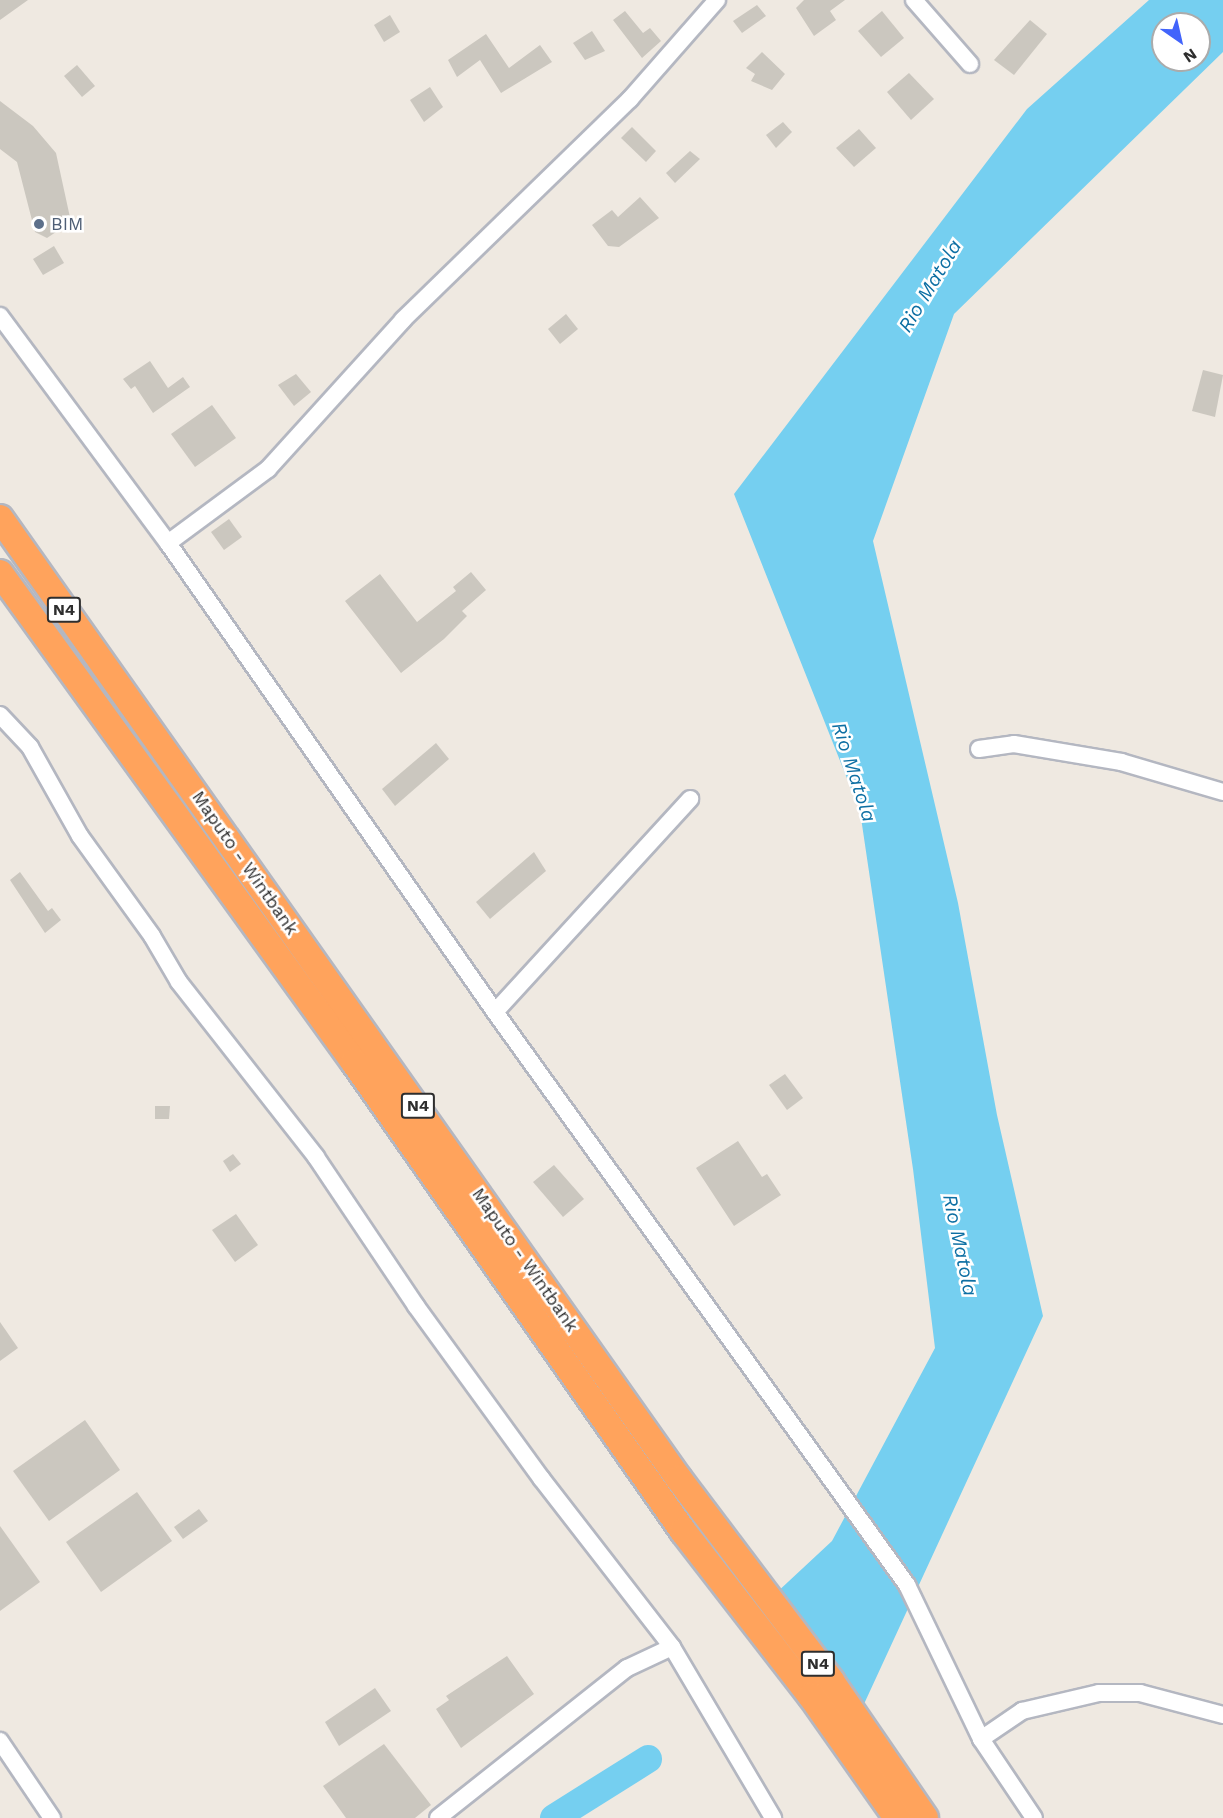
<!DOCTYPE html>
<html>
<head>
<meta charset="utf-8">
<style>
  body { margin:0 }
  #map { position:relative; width:1223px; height:1818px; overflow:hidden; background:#efe9e1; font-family:"Work Sans",sans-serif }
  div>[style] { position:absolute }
  .water>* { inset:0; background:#75cff0 }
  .river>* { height:28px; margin:-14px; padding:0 14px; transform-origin:14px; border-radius:14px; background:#75cff0 }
  .building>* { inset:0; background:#cbc7bf }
  .roads { filter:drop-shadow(2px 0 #b4b7c1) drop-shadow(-2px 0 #b4b7c1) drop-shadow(0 2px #b4b7c1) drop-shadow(0 -2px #b4b7c1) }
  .minor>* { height:16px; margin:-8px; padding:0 8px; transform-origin:8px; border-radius:8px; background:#fff }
  .highway>* { height:26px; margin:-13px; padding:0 13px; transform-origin:13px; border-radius:13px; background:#ffa35c }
  .dots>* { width:16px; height:16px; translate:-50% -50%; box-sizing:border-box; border:3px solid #fff; border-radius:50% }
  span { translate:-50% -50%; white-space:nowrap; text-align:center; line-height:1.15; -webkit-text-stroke:5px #fff; paint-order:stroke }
  .shield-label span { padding:2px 4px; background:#fff; border:2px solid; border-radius:4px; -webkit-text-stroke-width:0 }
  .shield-label { font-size:16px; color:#2e2e2e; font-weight:700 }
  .service-label { font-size:18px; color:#4e5e75 }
  .left { translate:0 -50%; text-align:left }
  .street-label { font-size:18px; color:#2e2e2e }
  .water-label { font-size:20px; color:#0d6fa3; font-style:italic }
  .north { position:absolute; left:1151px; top:12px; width:60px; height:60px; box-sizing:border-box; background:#fff; border:2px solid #ababab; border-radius:50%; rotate:146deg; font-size:16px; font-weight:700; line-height:24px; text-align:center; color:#2e2e2e }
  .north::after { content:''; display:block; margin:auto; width:21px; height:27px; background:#4264fb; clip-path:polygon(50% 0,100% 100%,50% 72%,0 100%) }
</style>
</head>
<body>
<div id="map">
  <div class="water">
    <i style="clip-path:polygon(evenodd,1149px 0,1223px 0,1223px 52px,954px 314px,873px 541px,958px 903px,997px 1115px,1043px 1316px,864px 1704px,774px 1595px,832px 1541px,935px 1348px,913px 1169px,860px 811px,734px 494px,1027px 109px,1149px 0,1163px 24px,1199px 24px,1199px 60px,1163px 60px,1163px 24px)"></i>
  </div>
  <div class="river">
    <i style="left:554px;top:1818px;width:111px;rotate:-32.1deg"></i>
  </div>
  <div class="building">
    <i style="clip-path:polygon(0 0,28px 0,0 20px)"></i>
    <i style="clip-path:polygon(804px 0,845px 0,830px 11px,836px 20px,814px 36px,796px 8px)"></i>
    <i style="clip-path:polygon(757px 5px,766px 16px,742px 33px,733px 21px)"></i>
    <i style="clip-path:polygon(625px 11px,643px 33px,650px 28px,661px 41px,642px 58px,613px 20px)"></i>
    <i style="clip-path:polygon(882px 11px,904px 38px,881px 57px,858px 31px)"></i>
    <i style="clip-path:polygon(390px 15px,400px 32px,384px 42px,374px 25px)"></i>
    <i style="clip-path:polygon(1030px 20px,1047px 34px,1014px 75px,994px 60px)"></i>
    <i style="clip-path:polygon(592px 31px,605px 51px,585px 60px,573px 43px)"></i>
    <i style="clip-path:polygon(486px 34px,509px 68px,540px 45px,552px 62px,501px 93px,480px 60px,457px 77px,448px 60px)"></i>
    <i style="clip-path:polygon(762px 52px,785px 74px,772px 90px,751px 81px,755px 74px,746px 68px)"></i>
    <i style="clip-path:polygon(77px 65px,95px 86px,82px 97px,64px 76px)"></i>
    <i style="clip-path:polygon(909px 73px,934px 99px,911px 120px,887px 92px)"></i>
    <i style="clip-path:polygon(430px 87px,443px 107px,424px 122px,410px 100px)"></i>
    <i style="clip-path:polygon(0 101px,33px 126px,56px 153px,71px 222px,47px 238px,35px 232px,17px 162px,0 149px)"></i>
    <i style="clip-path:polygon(783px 122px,792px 132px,776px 148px,766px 135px)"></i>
    <i style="clip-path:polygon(632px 127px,656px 151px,646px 162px,621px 138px)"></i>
    <i style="clip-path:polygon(859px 129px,876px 148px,854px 167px,836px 148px)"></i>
    <i style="clip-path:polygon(690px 151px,700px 159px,675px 183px,666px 173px)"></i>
    <i style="clip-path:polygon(640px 197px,659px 218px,619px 247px,608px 246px,592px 225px,612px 210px,618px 217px)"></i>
    <i style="clip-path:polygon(54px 246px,64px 263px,43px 275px,33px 259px)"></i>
    <i style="clip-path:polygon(566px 314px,578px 329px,560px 344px,548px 329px)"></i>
    <i style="clip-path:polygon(150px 361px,168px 388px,183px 377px,190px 387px,153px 413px,135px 386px,131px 389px,123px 379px)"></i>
    <i style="clip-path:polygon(1203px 370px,1223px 375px,1215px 417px,1192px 411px)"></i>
    <i style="clip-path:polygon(296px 374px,311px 392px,294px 406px,278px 385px)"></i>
    <i style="clip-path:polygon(212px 405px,236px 438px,195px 467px,171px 434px)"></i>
    <i style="clip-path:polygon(229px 519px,242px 537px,224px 550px,211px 532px)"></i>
    <i style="clip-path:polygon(471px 572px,486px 590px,462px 611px,467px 616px,444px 639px,401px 673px,345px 601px,380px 574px,417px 622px,456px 591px,453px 587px)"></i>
    <i style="clip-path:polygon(436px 743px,449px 759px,395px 806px,382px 789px)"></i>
    <i style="clip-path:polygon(534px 852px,546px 871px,490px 919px,476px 902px)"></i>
    <i style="clip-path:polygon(20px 872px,48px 911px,52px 908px,61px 920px,45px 933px,10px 880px)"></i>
    <i style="clip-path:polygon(785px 1074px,803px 1098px,787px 1110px,769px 1085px)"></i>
    <i style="clip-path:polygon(155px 1106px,170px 1106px,169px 1119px,155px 1119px)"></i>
    <i style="clip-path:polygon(738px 1141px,762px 1177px,767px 1174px,781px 1195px,734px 1226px,696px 1168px)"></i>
    <i style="clip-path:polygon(233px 1154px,241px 1164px,230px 1172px,223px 1161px)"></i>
    <i style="clip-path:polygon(554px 1165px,584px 1199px,563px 1217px,533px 1182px)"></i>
    <i style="clip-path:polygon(236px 1214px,258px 1245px,235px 1262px,212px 1230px)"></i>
    <i style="clip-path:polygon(0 1322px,18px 1348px,0 1361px)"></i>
    <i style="clip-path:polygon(85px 1420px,120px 1470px,49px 1521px,13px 1471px)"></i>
    <i style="clip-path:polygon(137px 1492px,172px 1541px,101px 1592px,66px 1542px)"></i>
    <i style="clip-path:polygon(199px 1509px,208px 1521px,183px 1539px,174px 1527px)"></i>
    <i style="clip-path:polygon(0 1526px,40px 1582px,0 1611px)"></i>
    <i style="clip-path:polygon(507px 1656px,534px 1694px,461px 1748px,436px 1709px,449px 1700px,446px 1696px)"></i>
    <i style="clip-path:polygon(375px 1688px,391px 1711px,339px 1746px,325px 1722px)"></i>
    <i style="clip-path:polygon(384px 1744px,431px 1805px,415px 1818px,346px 1818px,323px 1786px)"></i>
  </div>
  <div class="roads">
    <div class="minor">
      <i style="left:717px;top:0;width:132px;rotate:131.3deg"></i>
      <i style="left:630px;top:99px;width:317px;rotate:135.8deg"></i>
      <i style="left:403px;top:320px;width:201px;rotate:132.2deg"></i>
      <i style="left:268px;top:469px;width:124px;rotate:143.5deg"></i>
      <i style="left:168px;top:543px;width:572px;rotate:55.11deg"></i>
      <i style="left:495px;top:1012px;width:706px;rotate:54.28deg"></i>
      <i style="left:907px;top:1585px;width:171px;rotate:64.3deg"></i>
      <i style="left:981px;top:1739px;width:95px;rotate:56.1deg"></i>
      <i style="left:914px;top:0;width:85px;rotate:48.8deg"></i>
      <i style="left:0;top:316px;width:282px;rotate:53.5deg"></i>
      <i style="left:0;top:715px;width:44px;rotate:46.8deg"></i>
      <i style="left:30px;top:747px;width:102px;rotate:60.7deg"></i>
      <i style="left:80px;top:836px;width:123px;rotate:54.2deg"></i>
      <i style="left:152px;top:936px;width:53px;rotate:59.6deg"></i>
      <i style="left:179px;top:982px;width:222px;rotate:51.9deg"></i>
      <i style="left:316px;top:1157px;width:179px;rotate:56.1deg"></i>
      <i style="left:416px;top:1306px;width:213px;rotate:54deg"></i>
      <i style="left:541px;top:1478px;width:214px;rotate:52.2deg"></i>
      <i style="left:672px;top:1647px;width:50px;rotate:155deg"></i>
      <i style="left:627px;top:1668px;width:241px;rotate:141.6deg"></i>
      <i style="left:979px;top:749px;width:35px;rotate:-8deg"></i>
      <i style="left:1014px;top:744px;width:109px;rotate:9.5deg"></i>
      <i style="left:1121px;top:762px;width:106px;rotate:16.4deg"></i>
      <i style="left:495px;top:1012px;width:289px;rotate:-47.5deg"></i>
      <i style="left:672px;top:1647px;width:199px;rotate:59.4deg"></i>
      <i style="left:981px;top:1739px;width:50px;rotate:-34.3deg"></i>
      <i style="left:1022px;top:1711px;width:79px;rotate:-13.2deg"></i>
      <i style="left:1099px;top:1693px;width:41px"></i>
      <i style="left:1140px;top:1693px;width:86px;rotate:14.8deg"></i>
      <i style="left:0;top:1741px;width:93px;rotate:56deg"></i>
    </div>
    <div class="highway">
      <i style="left:0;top:518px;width:1177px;rotate:54.76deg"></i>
      <i style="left:679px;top:1479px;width:253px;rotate:53deg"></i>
      <i style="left:831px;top:1681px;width:166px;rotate:55.5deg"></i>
      <i style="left:0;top:573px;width:604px;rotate:54.1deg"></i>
      <i style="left:354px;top:1062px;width:573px;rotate:54.95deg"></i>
      <i style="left:683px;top:1531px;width:209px;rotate:52.2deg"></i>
      <i style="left:811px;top:1696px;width:149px;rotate:54.8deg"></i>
    </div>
  </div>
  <div class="dots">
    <i style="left:39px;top:224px;background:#5c6f8a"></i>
  </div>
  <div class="shield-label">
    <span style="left:64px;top:610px">N4</span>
    <span style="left:418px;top:1106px">N4</span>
    <span style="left:818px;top:1664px">N4</span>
  </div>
  <div class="service-label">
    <span class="left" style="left:51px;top:224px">BIM</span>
  </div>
  <div class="street-label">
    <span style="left:245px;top:863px;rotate:55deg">Maputo - Wintbank</span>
    <span style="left:525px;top:1260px;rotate:55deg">Maputo - Wintbank</span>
  </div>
  <div class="water-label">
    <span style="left:930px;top:286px;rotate:-59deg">Rio Matola</span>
    <span style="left:854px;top:772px;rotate:72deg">Rio Matola</span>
    <span style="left:960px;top:1245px;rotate:78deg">Rio Matola</span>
  </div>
  <div class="north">N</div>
</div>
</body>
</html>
